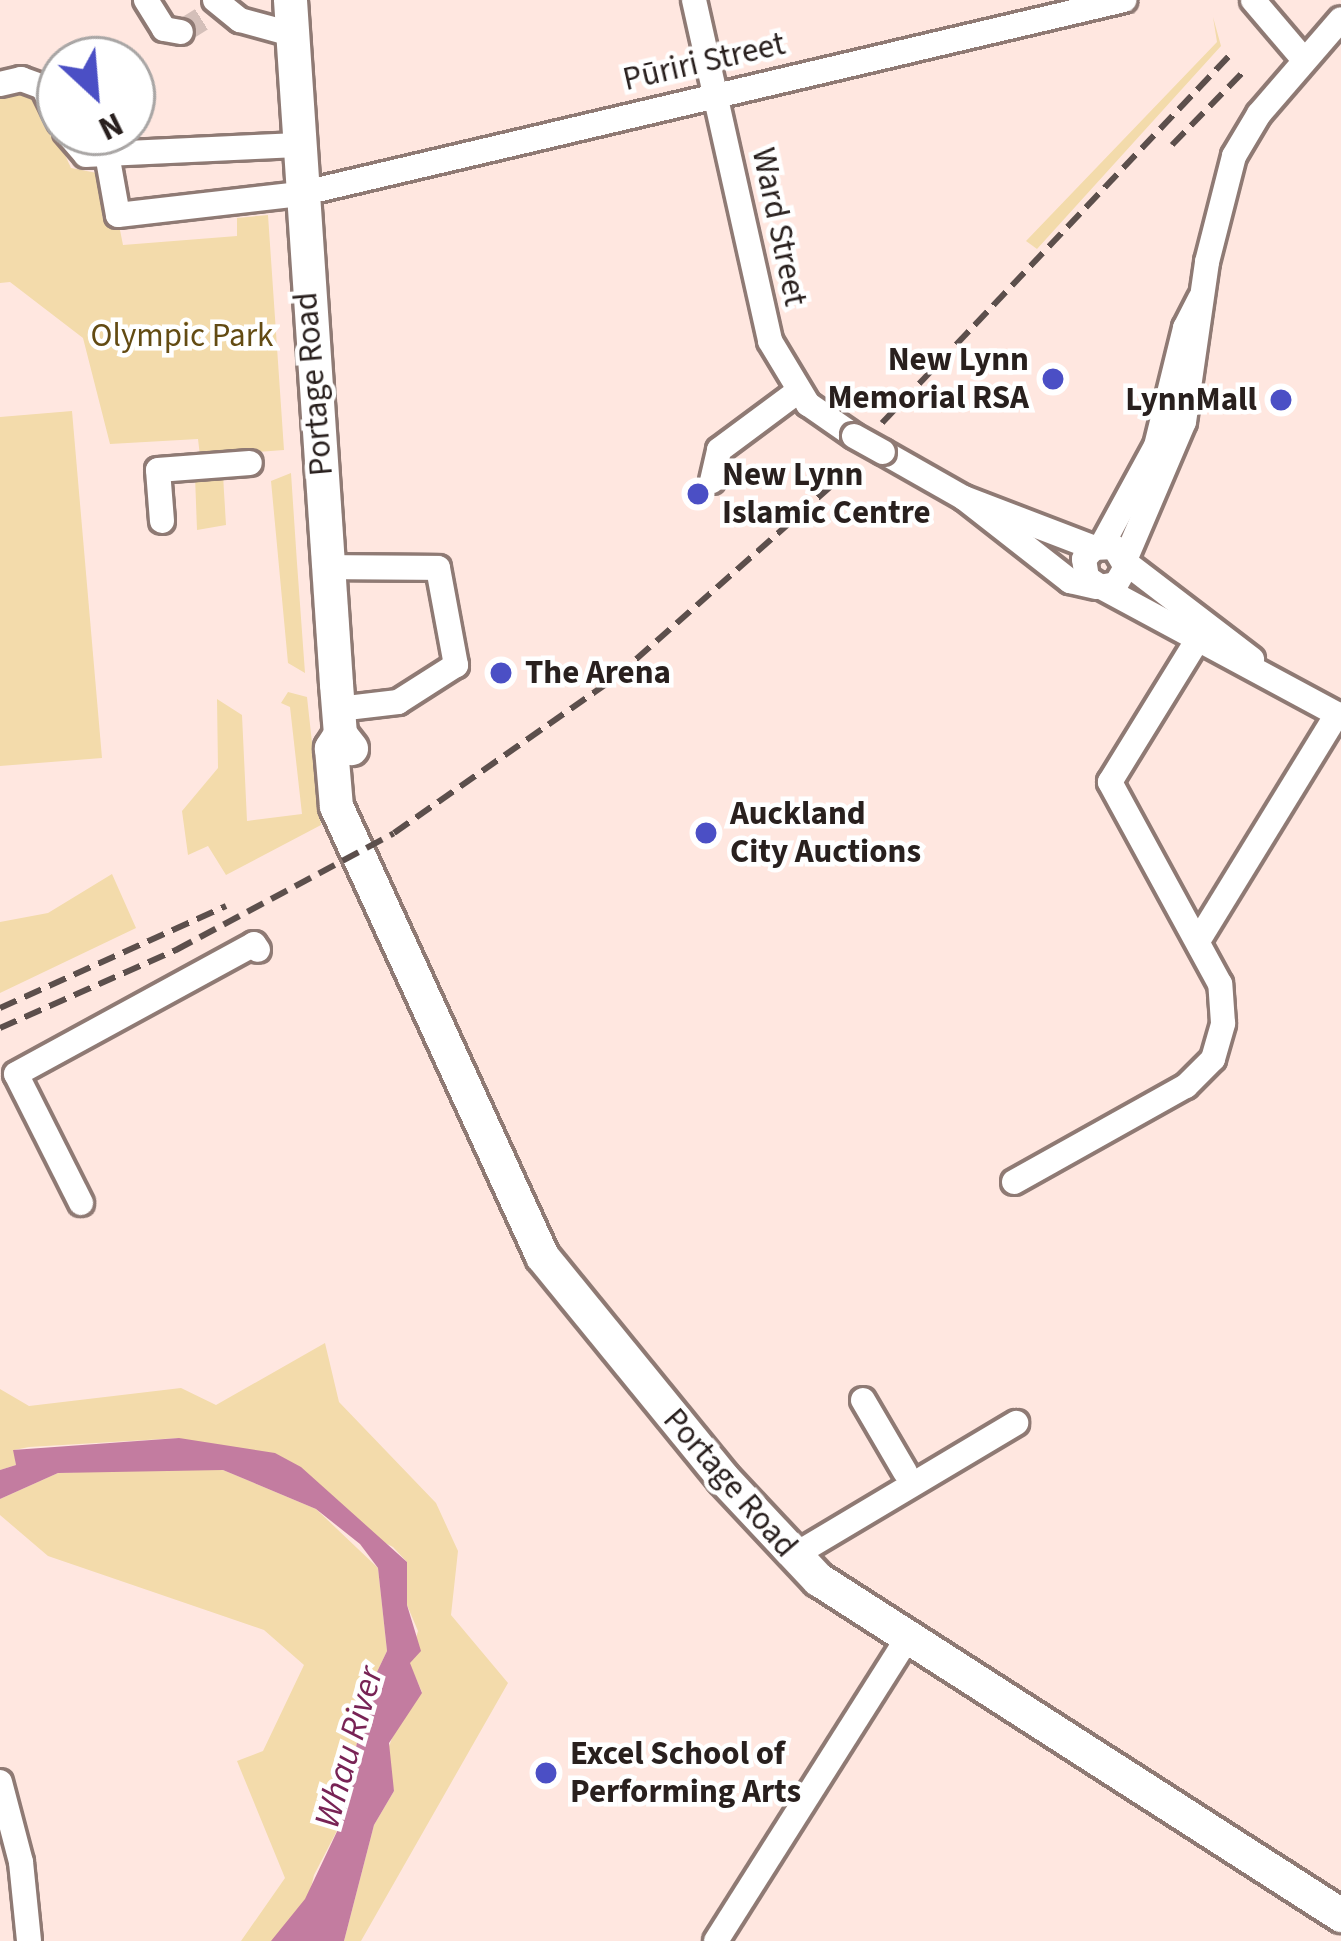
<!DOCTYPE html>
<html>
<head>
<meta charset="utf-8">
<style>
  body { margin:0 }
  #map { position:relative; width:1341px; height:1941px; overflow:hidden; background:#ffe7e0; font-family:"Source Sans 3",sans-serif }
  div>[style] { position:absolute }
  .green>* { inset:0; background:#f3dbab }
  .water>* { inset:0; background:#c37ca0 }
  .minor-tunnel>* { height:24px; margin-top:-12px; transform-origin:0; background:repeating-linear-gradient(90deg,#d4bfb9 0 24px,transparent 0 36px) }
  .roads { filter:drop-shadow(3px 0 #8f7a74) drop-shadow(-3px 0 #8f7a74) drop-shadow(0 3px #8f7a74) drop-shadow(0 -3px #8f7a74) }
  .minor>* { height:24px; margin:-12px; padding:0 12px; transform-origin:12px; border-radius:12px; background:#fff }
  .major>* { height:33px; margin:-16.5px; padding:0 16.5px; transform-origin:16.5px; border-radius:16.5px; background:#fff }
  .rail>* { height:6px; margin-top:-3px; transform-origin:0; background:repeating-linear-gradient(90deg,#5c4f4c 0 18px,transparent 0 27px) }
  .bridges { filter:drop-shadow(3px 0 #8f7a74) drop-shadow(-3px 0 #8f7a74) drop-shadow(0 3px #8f7a74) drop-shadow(0 -3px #8f7a74) }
  .minor-bridge>* { height:24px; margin:-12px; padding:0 12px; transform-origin:12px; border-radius:12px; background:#fff }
  .dots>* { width:33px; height:33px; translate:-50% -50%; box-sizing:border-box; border:6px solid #fff; border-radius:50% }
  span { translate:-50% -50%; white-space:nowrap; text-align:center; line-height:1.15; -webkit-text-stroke:9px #fff; paint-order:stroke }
  .street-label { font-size:33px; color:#29201e }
  .park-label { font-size:33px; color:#634b13 }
  .poi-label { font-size:33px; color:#29201e; font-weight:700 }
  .right { translate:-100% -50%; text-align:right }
  .left { translate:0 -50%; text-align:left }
  .water-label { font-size:36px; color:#782355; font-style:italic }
  .north { position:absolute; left:36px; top:36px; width:120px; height:120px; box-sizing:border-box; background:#fff; border:3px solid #a9a6a5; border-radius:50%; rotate:154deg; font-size:33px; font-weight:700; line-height:48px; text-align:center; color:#29201e }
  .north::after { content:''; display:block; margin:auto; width:42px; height:54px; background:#4b4fc5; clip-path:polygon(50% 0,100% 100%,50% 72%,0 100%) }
</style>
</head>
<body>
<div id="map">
  <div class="green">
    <i style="clip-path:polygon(1213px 17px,1221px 46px,1037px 249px,1026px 241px,1217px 42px)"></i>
    <i style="clip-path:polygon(23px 92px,39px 98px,71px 168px,97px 173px,103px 219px,120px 230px,123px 245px,237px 236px,237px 218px,268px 215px,284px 450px,200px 456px,198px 439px,110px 444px,83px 338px,10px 282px,0 283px,0 96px)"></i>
    <i style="clip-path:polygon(72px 411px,102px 758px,0 766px,0 417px)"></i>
    <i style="clip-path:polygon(291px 473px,297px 563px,305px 673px,288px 663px,271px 481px)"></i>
    <i style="clip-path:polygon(223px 475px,226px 525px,197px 530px,195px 476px)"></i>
    <i style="clip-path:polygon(288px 692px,307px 697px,321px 825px,226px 875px,208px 846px,188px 855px,182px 811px,218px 768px,217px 699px,242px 715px,247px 821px,302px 814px,290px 707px,281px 703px)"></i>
    <i style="clip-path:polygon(112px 874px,136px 928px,0 993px,0 922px,48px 913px)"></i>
    <i style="clip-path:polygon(325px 1343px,339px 1402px,436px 1503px,458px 1551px,451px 1615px,508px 1683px,361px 1941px,344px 1941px,374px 1825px,394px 1791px,385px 1757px,400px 1717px,422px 1692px,409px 1663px,418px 1631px,407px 1605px,407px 1562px,393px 1547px,179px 1438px,29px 1447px,14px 1450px,16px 1465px,0 1470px,0 1389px,29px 1406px,181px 1388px,216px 1405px)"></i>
    <i style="clip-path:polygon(180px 1467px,223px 1470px,316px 1509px,378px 1568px,387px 1651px,366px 1695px,342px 1821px,314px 1875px,298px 1941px,241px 1941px,285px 1878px,237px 1761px,263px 1751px,304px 1665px,264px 1630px,48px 1556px,0 1515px,0 1499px,58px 1473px)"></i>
  </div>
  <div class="water">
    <i style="clip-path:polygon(179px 1438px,275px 1453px,301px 1467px,407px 1562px,407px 1605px,421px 1651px,410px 1663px,422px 1693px,389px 1743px,394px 1791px,374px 1825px,344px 1941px,271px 1941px,305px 1899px,342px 1821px,366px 1695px,387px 1651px,378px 1568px,360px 1544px,316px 1509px,223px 1470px,58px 1473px,0 1499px,0 1470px,16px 1465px,13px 1450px)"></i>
  </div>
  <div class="minor-tunnel">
    <i style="left:181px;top:32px;width:31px;rotate:-32deg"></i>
  </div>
  <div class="roads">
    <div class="minor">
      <i style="left:146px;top:0;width:34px;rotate:58deg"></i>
      <i style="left:164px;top:29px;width:17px;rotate:10deg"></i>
      <i style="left:215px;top:0;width:32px;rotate:39deg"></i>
      <i style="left:240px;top:20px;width:50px;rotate:15.2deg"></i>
      <i style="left:694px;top:0;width:349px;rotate:77.4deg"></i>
      <i style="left:770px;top:341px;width:74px;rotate:58.9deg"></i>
      <i style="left:808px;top:404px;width:56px;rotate:34.8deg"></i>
      <i style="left:1253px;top:0;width:79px;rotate:49.6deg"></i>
      <i style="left:0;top:84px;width:22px;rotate:-13deg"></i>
      <i style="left:21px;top:79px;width:23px;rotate:20deg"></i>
      <i style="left:43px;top:87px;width:39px;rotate:64deg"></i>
      <i style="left:66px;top:132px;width:30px;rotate:49deg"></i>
      <i style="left:86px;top:155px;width:210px;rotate:-2.7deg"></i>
      <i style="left:107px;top:154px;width:62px;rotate:79.8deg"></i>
      <i style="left:118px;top:215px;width:183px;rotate:-6.6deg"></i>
      <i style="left:300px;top:194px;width:847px;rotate:-13.25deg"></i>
      <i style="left:883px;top:452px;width:93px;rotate:29.6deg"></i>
      <i style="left:964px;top:498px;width:135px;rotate:38.1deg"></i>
      <i style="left:1070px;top:581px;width:27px;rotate:13deg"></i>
      <i style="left:712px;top:481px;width:32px;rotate:-77deg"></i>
      <i style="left:719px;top:450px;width:97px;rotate:-36.6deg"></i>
      <i style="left:964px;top:498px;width:139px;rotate:21deg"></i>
      <i style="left:1094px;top:548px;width:20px;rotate:-3deg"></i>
      <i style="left:1114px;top:547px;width:23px;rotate:59deg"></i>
      <i style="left:1126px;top:567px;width:20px;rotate:120deg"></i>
      <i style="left:1116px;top:584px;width:15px;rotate:169deg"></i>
      <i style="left:1101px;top:587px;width:17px;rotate:-147deg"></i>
      <i style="left:1087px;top:578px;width:19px;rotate:-99deg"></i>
      <i style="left:1084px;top:559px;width:15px;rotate:-48deg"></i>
      <i style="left:162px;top:521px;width:51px;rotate:-94.5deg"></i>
      <i style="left:158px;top:470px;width:92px;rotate:-4.4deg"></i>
      <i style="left:1102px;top:545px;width:113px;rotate:-61.4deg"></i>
      <i style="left:1156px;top:446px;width:122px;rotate:-76.2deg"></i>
      <i style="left:1185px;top:328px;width:33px;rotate:-63deg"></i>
      <i style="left:1125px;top:560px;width:150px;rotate:-66.9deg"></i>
      <i style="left:1184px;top:422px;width:162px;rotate:-81.8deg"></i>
      <i style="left:1207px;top:262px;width:109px;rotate:-75.7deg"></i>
      <i style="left:1234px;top:156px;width:49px;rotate:-59.2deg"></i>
      <i style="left:1259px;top:114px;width:125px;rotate:-49.2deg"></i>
      <i style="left:1125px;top:562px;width:160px;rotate:37.4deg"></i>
      <i style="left:328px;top:567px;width:110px;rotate:0.5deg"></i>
      <i style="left:438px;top:568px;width:99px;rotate:79.5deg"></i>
      <i style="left:456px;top:665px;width:69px;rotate:147.5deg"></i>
      <i style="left:398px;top:702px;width:60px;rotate:173.3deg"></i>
      <i style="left:1101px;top:587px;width:272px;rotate:28.3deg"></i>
      <i style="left:1198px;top:941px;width:266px;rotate:-58.5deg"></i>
      <i style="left:1014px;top:1182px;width:197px;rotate:-29.2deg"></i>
      <i style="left:1186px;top:1086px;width:38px;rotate:-45deg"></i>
      <i style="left:1213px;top:1059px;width:37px;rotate:-74deg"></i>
      <i style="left:1223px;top:1023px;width:39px;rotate:-94deg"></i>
      <i style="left:1220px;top:984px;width:230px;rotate:-118.6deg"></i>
      <i style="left:1110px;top:782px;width:162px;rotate:-58.4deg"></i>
      <i style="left:81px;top:1203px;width:144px;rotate:-116.7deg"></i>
      <i style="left:16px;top:1074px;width:271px;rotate:-28.6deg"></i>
      <i style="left:254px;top:944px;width:7px;rotate:56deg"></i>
      <i style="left:863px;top:1400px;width:83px;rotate:59.7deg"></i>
      <i style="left:793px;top:1556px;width:260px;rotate:-30.8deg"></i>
      <i style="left:0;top:1782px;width:83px;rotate:75.3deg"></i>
      <i style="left:21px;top:1862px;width:79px;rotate:84.2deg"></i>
      <i style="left:716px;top:1941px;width:357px;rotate:-57.7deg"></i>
    </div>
    <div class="major">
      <i style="left:290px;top:0;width:686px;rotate:86.15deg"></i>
      <i style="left:336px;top:684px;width:50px;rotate:85.4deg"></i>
      <i style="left:340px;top:734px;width:18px;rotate:52deg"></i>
      <i style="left:340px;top:734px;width:17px;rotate:123deg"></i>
      <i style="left:331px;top:748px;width:58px;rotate:85.1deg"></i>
      <i style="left:336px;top:806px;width:495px;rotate:65.4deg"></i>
      <i style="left:542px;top:1256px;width:286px;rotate:50.8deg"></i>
      <i style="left:723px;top:1478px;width:139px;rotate:46.8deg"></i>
      <i style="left:818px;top:1579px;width:622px;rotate:32.72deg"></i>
    </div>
  </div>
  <div class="rail">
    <i style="left:1172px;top:145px;width:107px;rotate:-45.8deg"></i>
    <i style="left:882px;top:423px;width:508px;rotate:-46.6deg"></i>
    <i style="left:0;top:1008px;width:248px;rotate:-24.3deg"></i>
    <i style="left:0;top:1028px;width:193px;rotate:-23.9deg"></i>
    <i style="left:176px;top:950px;width:247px;rotate:-28.2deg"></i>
    <i style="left:394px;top:833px;width:271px;rotate:-35.1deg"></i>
    <i style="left:616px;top:677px;width:322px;rotate:-41.6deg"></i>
  </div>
  <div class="bridges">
    <div class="minor-bridge">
      <i style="left:854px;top:436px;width:33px;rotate:29deg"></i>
    </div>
  </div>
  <div class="dots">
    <i style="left:1053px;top:379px;background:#4b4fc5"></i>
    <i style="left:1281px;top:400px;background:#4b4fc5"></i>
    <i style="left:698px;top:494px;background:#4b4fc5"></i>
    <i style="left:501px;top:673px;background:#4b4fc5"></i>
    <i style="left:706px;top:833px;background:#4b4fc5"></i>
    <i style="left:546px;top:1773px;background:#4b4fc5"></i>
  </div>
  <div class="street-label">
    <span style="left:704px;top:62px;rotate:-13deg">Pūriri Street</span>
    <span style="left:779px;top:227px;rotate:78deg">Ward Street</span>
    <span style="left:314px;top:384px;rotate:-95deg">Portage Road</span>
    <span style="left:730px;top:1483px;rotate:49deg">Portage Road</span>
  </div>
  <div class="park-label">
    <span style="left:182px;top:336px">Olympic Park</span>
  </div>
  <div class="poi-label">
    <span class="right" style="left:1029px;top:379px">New Lynn<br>Memorial RSA</span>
    <span class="right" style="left:1257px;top:400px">LynnMall</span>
    <span class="left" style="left:722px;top:494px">New Lynn<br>Islamic Centre</span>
    <span class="left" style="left:525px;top:673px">The Arena</span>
    <span class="left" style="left:730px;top:833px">Auckland<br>City Auctions</span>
    <span class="left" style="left:570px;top:1773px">Excel School of<br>Performing Arts</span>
  </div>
  <div class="water-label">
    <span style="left:349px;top:1747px;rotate:-74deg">Whau River</span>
  </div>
  <div class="north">N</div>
</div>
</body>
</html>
